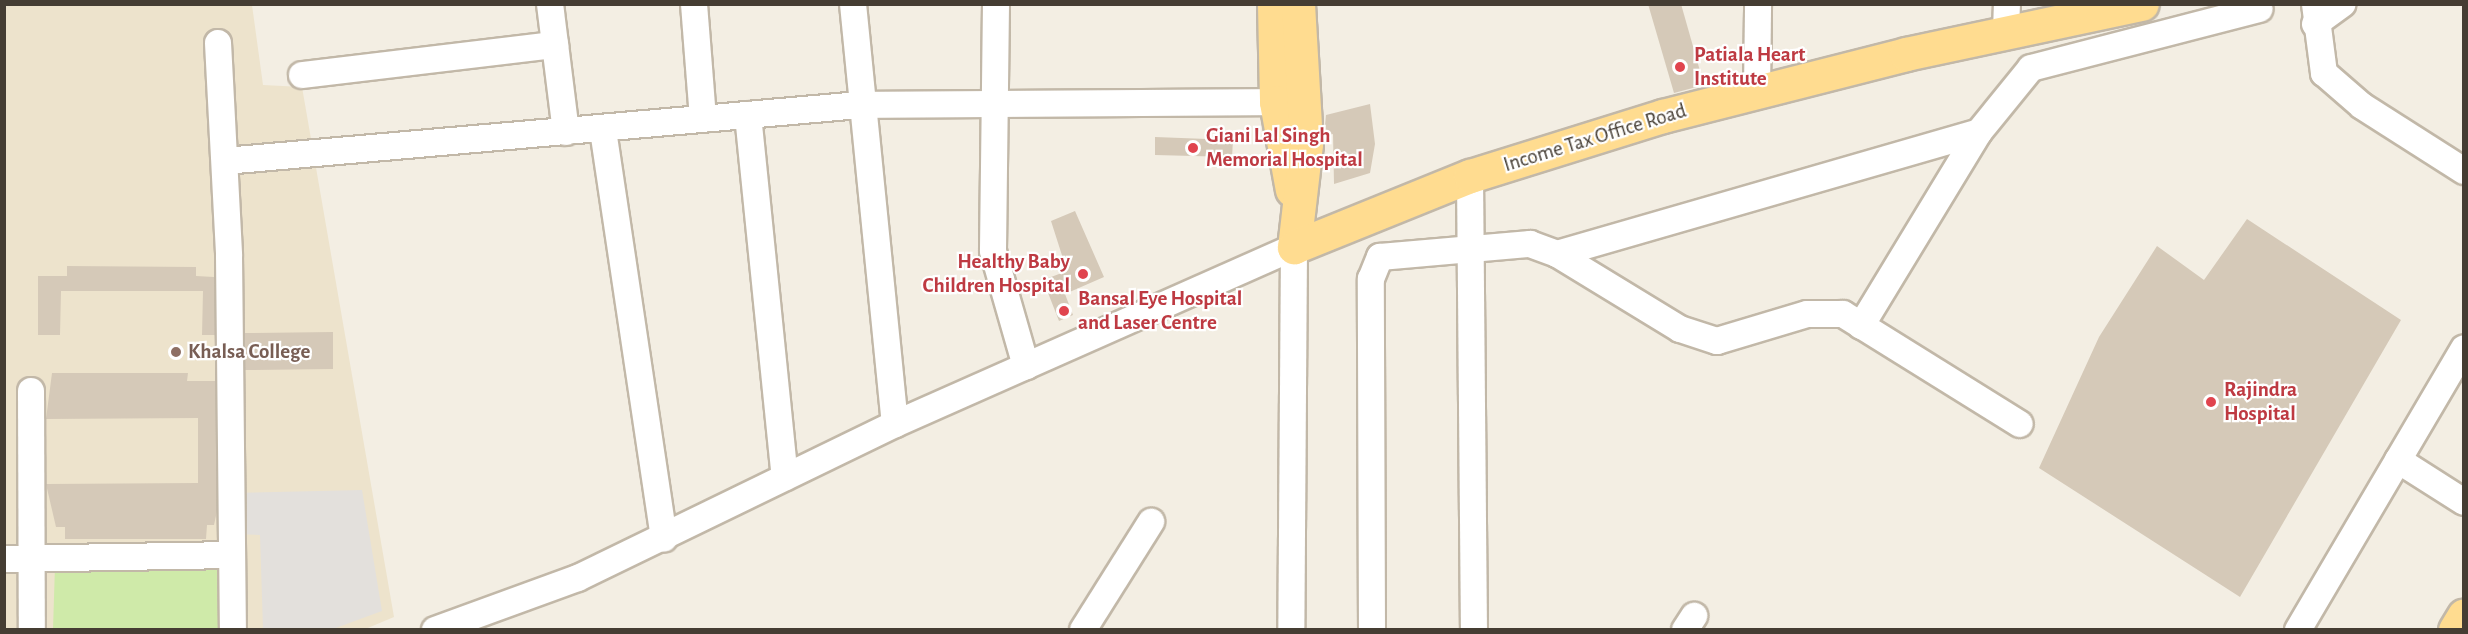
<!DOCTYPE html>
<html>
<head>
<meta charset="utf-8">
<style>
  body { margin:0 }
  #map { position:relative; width:2468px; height:634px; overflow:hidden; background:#f3eee3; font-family:"Alegreya Sans",sans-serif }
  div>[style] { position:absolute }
  .education>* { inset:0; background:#ede3cc }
  .green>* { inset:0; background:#cfeaa9 }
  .parking>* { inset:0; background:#e3e0dc }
  .building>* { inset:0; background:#d5c9b8 }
  .roads { filter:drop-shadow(2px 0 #c2b8a8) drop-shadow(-2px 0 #c2b8a8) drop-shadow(0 2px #c2b8a8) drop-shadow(0 -2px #c2b8a8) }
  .minor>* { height:26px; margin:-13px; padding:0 13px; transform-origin:13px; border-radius:13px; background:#fff }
  .major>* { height:33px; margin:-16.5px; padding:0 16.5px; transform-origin:16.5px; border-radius:16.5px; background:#ffdc90 }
  .dots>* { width:16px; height:16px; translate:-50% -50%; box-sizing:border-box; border:3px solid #fff; border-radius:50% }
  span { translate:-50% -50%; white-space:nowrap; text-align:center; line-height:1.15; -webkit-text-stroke:4.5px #fff; paint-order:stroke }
  .health-label { font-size:21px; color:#be3a42; font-weight:700 }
  .left { translate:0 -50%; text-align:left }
  .right { translate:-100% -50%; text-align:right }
  .street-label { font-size:21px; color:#453d33 }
  .education-label { font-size:21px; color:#785e54; font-weight:700 }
  .frame { position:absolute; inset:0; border:6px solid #453d33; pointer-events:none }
</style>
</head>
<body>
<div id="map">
  <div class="education">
    <i style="clip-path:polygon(4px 5px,252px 5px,263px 85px,302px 87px,394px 617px,363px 630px,5px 629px)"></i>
  </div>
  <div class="green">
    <i style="clip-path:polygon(55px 565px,225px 566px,227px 629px,53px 630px)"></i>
  </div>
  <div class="parking">
    <i style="clip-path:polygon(362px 490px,382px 611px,333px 629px,263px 629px,260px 535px,231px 534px,232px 493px)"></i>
  </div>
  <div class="building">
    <i style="clip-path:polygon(1648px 4px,1681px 4px,1704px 85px,1674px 93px)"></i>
    <i style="clip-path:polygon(1370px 104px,1375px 144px,1370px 173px,1334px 184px,1333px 134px,1324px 136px,1326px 115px)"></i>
    <i style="clip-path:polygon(1155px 137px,1233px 140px,1232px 157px,1155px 155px)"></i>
    <i style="clip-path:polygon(1075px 211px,1104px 277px,1065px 294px,1073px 315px,1059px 321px,1043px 280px,1067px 271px,1051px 221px)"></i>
    <i style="clip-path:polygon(2247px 219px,2401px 320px,2240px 597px,2039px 468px,2099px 337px,2157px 246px,2204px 280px)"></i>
    <i style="clip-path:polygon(67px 266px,196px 267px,196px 276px,214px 277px,215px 335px,202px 335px,203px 291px,61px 291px,60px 335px,38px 335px,38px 276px,67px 276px)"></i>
    <i style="clip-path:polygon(333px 332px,333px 369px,245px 370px,245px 333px)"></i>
    <i style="clip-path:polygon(52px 373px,188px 373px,187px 381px,215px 381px,217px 511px,214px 525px,207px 525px,206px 539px,65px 539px,65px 527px,56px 527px,46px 484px,198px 483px,198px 418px,46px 419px)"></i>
  </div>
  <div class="roads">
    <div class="minor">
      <i style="left:550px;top:4px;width:129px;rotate:82.9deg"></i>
      <i style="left:694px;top:4px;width:115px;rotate:85.5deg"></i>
      <i style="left:853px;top:4px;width:422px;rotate:84.3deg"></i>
      <i style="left:996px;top:4px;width:247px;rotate:90.7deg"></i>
      <i style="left:993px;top:251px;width:120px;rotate:74deg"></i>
      <i style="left:2315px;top:4px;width:70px;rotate:82.6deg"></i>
      <i style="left:2324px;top:73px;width:50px;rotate:41deg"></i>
      <i style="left:2362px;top:106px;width:121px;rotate:32.5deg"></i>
      <i style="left:2315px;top:24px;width:34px;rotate:-36deg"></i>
      <i style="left:2006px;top:31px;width:27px;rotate:-88deg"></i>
      <i style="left:218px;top:43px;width:213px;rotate:87deg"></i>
      <i style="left:229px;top:256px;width:374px;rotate:89.4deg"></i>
      <i style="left:302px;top:75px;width:255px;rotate:-6.8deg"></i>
      <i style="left:1757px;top:92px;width:88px;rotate:-89.3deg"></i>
      <i style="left:748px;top:115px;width:364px;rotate:84.2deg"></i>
      <i style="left:603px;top:130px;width:413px;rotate:81.5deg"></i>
      <i style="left:225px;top:161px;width:637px;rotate:-5.04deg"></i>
      <i style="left:860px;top:105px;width:416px;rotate:-0.4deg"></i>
      <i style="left:1470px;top:176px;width:454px;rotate:89.5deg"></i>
      <i style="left:1557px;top:254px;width:439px;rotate:-16.1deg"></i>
      <i style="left:1861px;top:326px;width:227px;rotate:-58.7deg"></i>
      <i style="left:1979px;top:132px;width:82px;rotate:-50.9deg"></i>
      <i style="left:2031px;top:68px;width:236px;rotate:-14.5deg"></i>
      <i style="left:31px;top:391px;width:239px;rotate:89.8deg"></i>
      <i style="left:2398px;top:460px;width:78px;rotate:32.5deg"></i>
      <i style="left:4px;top:559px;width:226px;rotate:-1deg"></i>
      <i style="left:435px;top:630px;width:152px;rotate:-20deg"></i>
      <i style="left:578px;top:578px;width:352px;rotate:-25.9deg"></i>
      <i style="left:895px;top:424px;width:436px;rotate:-23.9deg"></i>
      <i style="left:1294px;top:247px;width:383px;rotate:90.4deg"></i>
      <i style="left:1083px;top:630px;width:128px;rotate:-57.8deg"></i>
      <i style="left:1372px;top:630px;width:351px;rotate:-90.2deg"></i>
      <i style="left:1371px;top:279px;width:24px;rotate:-68deg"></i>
      <i style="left:1380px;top:257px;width:151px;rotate:-5deg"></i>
      <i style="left:1530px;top:244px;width:29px;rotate:20deg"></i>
      <i style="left:1557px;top:254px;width:144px;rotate:31.4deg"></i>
      <i style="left:1680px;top:329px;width:39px;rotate:18deg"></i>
      <i style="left:1717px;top:341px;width:94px;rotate:-16.7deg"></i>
      <i style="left:1807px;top:314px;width:36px"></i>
      <i style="left:1843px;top:314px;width:208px;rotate:31.9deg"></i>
      <i style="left:1685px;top:630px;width:17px;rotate:-57deg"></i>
      <i style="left:2298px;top:630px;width:327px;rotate:-59.5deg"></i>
    </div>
    <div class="major">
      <i style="left:1274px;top:4px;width:98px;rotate:88.8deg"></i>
      <i style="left:1276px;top:102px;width:89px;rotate:79.7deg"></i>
      <i style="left:1298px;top:4px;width:140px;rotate:86.7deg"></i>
      <i style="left:1306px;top:144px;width:104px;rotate:96.6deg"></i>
      <i style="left:1294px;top:247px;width:190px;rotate:-22deg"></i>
      <i style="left:1470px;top:176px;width:202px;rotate:-17.3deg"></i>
      <i style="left:1663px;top:116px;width:251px;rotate:-14.3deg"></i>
      <i style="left:1906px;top:54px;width:241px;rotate:-12deg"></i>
      <i style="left:2455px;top:630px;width:17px;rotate:-59deg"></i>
    </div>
  </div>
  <div class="dots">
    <i style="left:1680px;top:67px;background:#e0444e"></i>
    <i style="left:1193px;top:148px;background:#e0444e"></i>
    <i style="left:1083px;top:274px;background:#e0444e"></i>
    <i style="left:1064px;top:311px;background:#e0444e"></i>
    <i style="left:176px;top:352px;background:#8d6e63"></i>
    <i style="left:2211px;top:402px;background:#e0444e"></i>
  </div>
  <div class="health-label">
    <span class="left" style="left:1694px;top:67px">Patiala Heart<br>Institute</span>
    <span class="left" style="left:1206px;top:148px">Giani Lal Singh<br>Memorial Hospital</span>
    <span class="right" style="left:1070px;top:274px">Healthy Baby<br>Children Hospital</span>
    <span class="left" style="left:1078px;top:311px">Bansal Eye Hospital<br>and Laser Centre</span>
    <span class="left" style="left:2224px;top:402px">Rajindra<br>Hospital</span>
  </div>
  <div class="street-label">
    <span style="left:1595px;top:138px;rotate:-17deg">Income Tax Office Road</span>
  </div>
  <div class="education-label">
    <span class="left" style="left:188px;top:352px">Khalsa College</span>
  </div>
  <div class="frame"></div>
</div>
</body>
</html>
